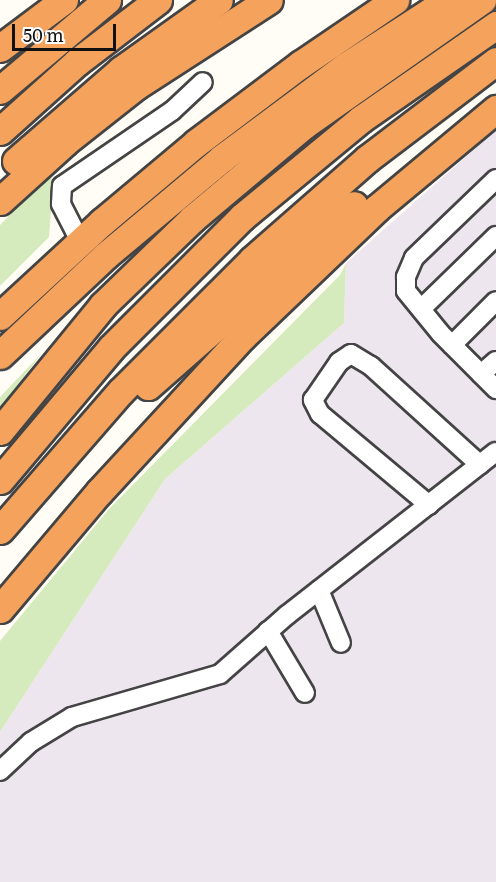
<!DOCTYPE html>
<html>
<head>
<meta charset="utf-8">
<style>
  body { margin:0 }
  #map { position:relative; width:496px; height:882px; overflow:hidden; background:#fffdf5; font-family:Literata,serif }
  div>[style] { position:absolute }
  .industrial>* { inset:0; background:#eee6ef }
  .green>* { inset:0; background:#d5ebbd }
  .roads { filter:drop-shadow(2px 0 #444) drop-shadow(-2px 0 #444) drop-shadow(0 2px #444) drop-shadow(0 -2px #444) }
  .minor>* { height:18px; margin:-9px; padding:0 9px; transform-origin:9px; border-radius:9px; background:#fff }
  .highway>* { height:27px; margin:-13.5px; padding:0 13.5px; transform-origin:13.5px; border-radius:13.5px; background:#f5a25d }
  span { translate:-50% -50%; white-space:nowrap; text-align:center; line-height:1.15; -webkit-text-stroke:6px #fff; paint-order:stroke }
  .scale { position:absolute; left:12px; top:24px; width:104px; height:27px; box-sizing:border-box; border:3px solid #111; border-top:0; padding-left:8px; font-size:18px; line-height:21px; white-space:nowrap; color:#111; -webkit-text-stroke:4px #fff; paint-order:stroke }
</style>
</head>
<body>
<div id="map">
  <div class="industrial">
    <i style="clip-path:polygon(496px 130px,496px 882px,0 882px,0 732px,165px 479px,344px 323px,346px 263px)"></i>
  </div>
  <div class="green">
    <i style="clip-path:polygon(50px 174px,53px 183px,49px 237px,0 286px,0 225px)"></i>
    <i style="clip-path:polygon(346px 263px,344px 323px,165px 479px,0 732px,0 641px,109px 509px,340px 275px)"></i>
    <i style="clip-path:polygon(40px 355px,0 410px,0 397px)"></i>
  </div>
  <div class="roads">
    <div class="minor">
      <i style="left:496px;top:179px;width:114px;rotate:136.1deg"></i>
      <i style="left:414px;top:258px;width:21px;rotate:113deg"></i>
      <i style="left:406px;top:277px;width:14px;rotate:90deg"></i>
      <i style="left:406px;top:291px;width:55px;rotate:50.9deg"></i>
      <i style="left:441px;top:334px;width:78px;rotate:45deg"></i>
      <i style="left:80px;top:241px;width:42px;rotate:-117.2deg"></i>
      <i style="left:61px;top:204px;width:18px;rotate:-87deg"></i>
      <i style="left:62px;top:186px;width:133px;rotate:-34.3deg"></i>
      <i style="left:172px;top:111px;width:42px;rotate:-43.1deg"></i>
      <i style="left:421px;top:309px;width:105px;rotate:-44.2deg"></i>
      <i style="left:452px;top:345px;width:62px;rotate:-45deg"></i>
      <i style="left:481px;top:374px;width:20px;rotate:-41deg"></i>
      <i style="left:429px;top:505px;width:142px;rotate:-140.1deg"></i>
      <i style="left:320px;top:414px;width:16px;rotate:-117deg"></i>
      <i style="left:313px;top:400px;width:46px;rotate:-55.6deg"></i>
      <i style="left:339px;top:362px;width:14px;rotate:-34deg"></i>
      <i style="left:351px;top:354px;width:23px;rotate:31deg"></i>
      <i style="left:371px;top:366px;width:147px;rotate:42.2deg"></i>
      <i style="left:319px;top:590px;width:57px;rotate:67.5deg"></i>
      <i style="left:268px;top:631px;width:72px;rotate:59.2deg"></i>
      <i style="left:0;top:771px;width:42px;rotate:-43.1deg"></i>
      <i style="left:31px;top:742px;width:48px;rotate:-31.4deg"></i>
      <i style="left:72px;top:717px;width:154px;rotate:-16.2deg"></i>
      <i style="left:220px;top:674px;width:89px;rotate:-41.4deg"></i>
      <i style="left:287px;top:615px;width:265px;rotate:-38deg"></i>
    </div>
    <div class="highway">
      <i style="left:0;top:48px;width:80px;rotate:-36.9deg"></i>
      <i style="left:0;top:90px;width:140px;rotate:-40.1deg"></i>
      <i style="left:0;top:131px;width:103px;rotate:-41.9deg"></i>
      <i style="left:77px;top:62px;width:102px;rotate:-37.4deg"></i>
      <i style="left:16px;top:161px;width:139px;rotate:-40.9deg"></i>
      <i style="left:121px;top:70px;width:120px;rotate:-35.5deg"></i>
      <i style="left:0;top:201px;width:88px;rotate:-42.2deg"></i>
      <i style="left:65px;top:142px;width:90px;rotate:-38.3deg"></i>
      <i style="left:136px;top:86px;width:158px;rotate:-32.9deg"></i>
      <i style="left:0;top:316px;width:139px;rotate:-42.7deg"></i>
      <i style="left:102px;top:222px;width:123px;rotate:-40deg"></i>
      <i style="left:196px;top:143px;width:131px;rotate:-37deg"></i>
      <i style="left:301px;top:64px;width:114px;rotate:-34.2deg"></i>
      <i style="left:0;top:355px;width:144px;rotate:-43.3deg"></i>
      <i style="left:105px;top:256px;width:153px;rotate:-39.9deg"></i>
      <i style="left:222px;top:158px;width:154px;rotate:-36.6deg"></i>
      <i style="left:346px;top:66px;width:121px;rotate:-32.9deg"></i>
      <i style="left:148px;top:386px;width:274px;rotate:-41.3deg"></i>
      <i style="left:0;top:431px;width:163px;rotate:-50.7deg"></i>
      <i style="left:103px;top:305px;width:124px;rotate:-44deg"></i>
      <i style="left:192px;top:219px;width:146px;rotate:-40deg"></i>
      <i style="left:304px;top:125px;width:218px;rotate:-35.1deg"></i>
      <i style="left:0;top:480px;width:172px;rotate:-49.9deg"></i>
      <i style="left:111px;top:348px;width:185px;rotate:-45deg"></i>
      <i style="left:242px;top:217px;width:154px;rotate:-39.5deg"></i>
      <i style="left:361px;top:119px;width:165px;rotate:-34.8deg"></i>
      <i style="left:0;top:530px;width:184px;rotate:-49deg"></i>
      <i style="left:121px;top:391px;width:185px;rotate:-45deg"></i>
      <i style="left:252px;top:260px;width:153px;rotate:-41.3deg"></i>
      <i style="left:367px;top:159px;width:162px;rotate:-37.2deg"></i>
      <i style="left:0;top:609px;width:153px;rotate:-49.8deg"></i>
      <i style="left:99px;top:492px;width:212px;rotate:-47.3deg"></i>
      <i style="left:243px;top:336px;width:185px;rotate:-43.7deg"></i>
      <i style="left:377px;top:208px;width:155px;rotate:-39.8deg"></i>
    </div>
  </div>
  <div class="scale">50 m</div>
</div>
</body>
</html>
